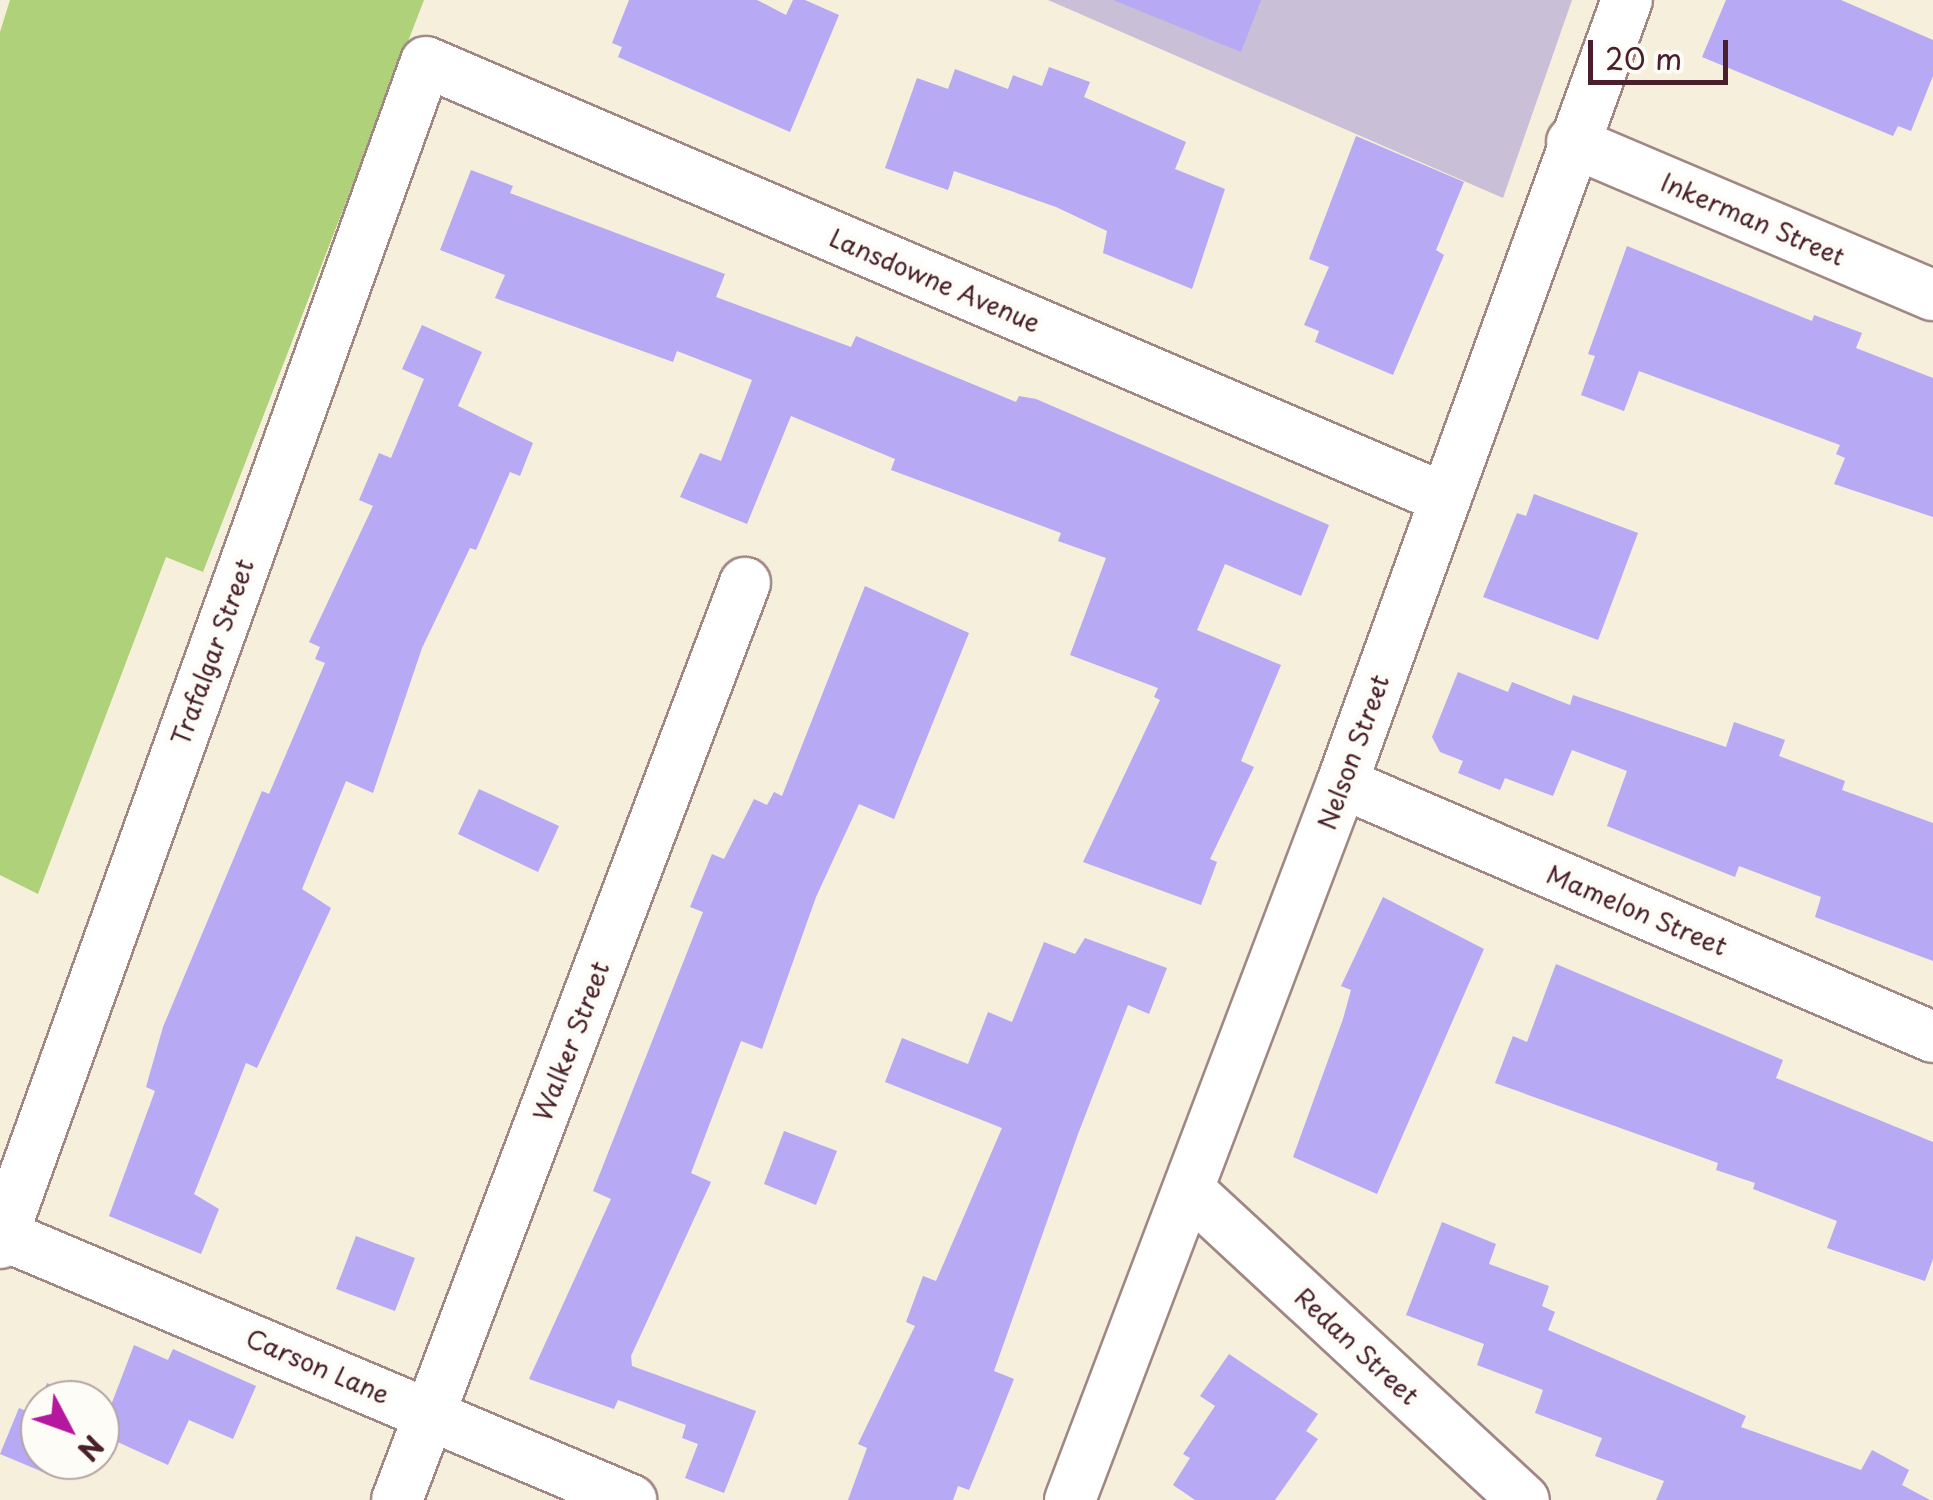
<!DOCTYPE html>
<html>
<head>
<meta charset="utf-8">
<style>
  body { margin:0 }
  #map { position:relative; width:1933px; height:1500px; overflow:hidden; background:#f5efdc; font-family:"Playpen Sans",sans-serif }
  div>[style] { position:absolute }
  .industrial>* { inset:0; background:#c9bfd7 }
  .green>* { inset:0; background:#afd179 }
  .building>* { inset:0; background:#b7a9f3 }
  .roads { filter:drop-shadow(2px 0 #a08784) drop-shadow(-2px 0 #a08784) drop-shadow(0 2px #a08784) drop-shadow(0 -2px #a08784) }
  .minor>* { height:50px; margin:-25px; padding:0 25px; transform-origin:25px; border-radius:25px; background:#fff }
  span { translate:-50% -50%; white-space:nowrap; text-align:center; line-height:1.15; -webkit-text-stroke:10px #fdfcf7; paint-order:stroke }
  .street-label { font-size:25px; color:#4a1f2b }
  .north { position:absolute; left:20px; top:1380px; width:100px; height:100px; box-sizing:border-box; background:#fdfcf7; border:2px solid #b5a4a5; border-radius:50%; rotate:131deg; font-size:28px; font-weight:700; line-height:40px; text-align:center; color:#4a1f2b }
  .north::after { content:''; display:block; margin:auto; width:35px; height:45px; background:#b5179e; clip-path:polygon(50% 0,100% 100%,50% 72%,0 100%) }
  .scale { position:absolute; left:1588px; top:40px; width:140px; height:45px; box-sizing:border-box; border:5px solid #4a1f2b; border-top:0; padding-left:12px; font-size:30px; line-height:35px; white-space:nowrap; color:#4a1f2b; -webkit-text-stroke:8px #fdfcf7; paint-order:stroke }
</style>
</head>
<body>
<div id="map">
  <div class="industrial">
    <i style="clip-path:polygon(1048px 0,1572px 0,1503px 198px)"></i>
  </div>
  <div class="green">
    <i style="clip-path:polygon(10px 0,424px 0,203px 572px,166px 557px,38px 894px,0 875px,0 32px)"></i>
  </div>
  <div class="building">
    <i style="clip-path:polygon(629px 0,757px 0,786px 15px,793px 0,805px 0,839px 15px,790px 132px,618px 57px,622px 47px,612px 43px)"></i>
    <i style="clip-path:polygon(1113px 0,1261px 0,1241px 52px)"></i>
    <i style="clip-path:polygon(1726px 0,1841px 0,1933px 40px,1933px 76px,1911px 131px,1898px 126px,1893px 136px,1702px 57px)"></i>
    <i style="clip-path:polygon(1049px 67px,1090px 82px,1084px 97px,1186px 142px,1175px 169px,1225px 189px,1192px 289px,1103px 253px,1107px 231px,1056px 207px,954px 171px,948px 190px,885px 168px,917px 78px,948px 89px,955px 69px,1008px 89px,1013px 75px,1042px 86px)"></i>
    <i style="clip-path:polygon(1356px 136px,1464px 182px,1436px 250px,1444px 255px,1393px 375px,1315px 342px,1319px 331px,1304px 325px,1329px 267px,1309px 259px)"></i>
    <i style="clip-path:polygon(471px 170px,513px 186px,510px 193px,725px 274px,716px 297px,851px 347px,856px 336px,1016px 402px,1019px 396px,1036px 399px,1329px 525px,1301px 596px,1225px 564px,1197px 630px,1281px 665px,1241px 761px,1254px 767px,1210px 859px,1217px 862px,1201px 905px,1083px 862px,1160px 700px,1154px 697px,1158px 688px,1070px 655px,1106px 558px,1058px 541px,1061px 533px,891px 470px,895px 459px,791px 416px,747px 524px,680px 497px,700px 453px,721px 461px,752px 380px,677px 351px,673px 362px,495px 298px,505px 275px,440px 250px)"></i>
    <i style="clip-path:polygon(1627px 246px,1812px 321px,1814px 315px,1862px 333px,1856px 348px,1933px 378px,1933px 517px,1834px 484px,1845px 458px,1836px 454px,1840px 445px,1639px 371px,1624px 411px,1581px 395px,1595px 356px,1588px 354px)"></i>
    <i style="clip-path:polygon(422px 325px,482px 352px,458px 406px,533px 443px,520px 476px,510px 472px,476px 550px,470px 548px,422px 648px,373px 793px,346px 781px,302px 889px,331px 908px,257px 1068px,246px 1063px,194px 1194px,219px 1209px,201px 1254px,109px 1216px,155px 1091px,146px 1087px,163px 1027px,262px 791px,269px 794px,325px 663px,315px 659px,320px 647px,309px 642px,373px 506px,359px 500px,379px 453px,391px 458px,424px 379px,402px 369px)"></i>
    <i style="clip-path:polygon(1534px 494px,1638px 533px,1598px 640px,1483px 597px,1517px 513px,1526px 516px)"></i>
    <i style="clip-path:polygon(865px 586px,969px 633px,894px 819px,859px 804px,816px 897px,762px 1049px,741px 1041px,691px 1173px,711px 1182px,631px 1356px,632px 1366px,756px 1411px,724px 1493px,685px 1478px,698px 1444px,682px 1438px,686px 1425px,618px 1400px,614px 1409px,529px 1379px,611px 1199px,593px 1191px,703px 912px,690px 907px,712px 854px,724px 859px,754px 799px,767px 805px,774px 792px,782px 796px)"></i>
    <i style="clip-path:polygon(1458px 672px,1508px 692px,1512px 682px,1570px 705px,1573px 695px,1726px 747px,1734px 722px,1785px 740px,1779px 756px,1845px 781px,1842px 790px,1933px 823px,1933px 961px,1815px 917px,1821px 897px,1739px 866px,1735px 877px,1607px 826px,1627px 771px,1572px 750px,1553px 796px,1505px 778px,1500px 790px,1458px 773px,1463px 761px,1440px 752px,1432px 737px)"></i>
    <i style="clip-path:polygon(479px 789px,559px 826px,538px 872px,458px 834px)"></i>
    <i style="clip-path:polygon(1383px 897px,1484px 949px,1377px 1194px,1293px 1157px,1343px 1019px,1351px 990px,1341px 986px)"></i>
    <i style="clip-path:polygon(1085px 938px,1167px 968px,1149px 1014px,1128px 1005px,1078px 1134px,994px 1371px,1014px 1379px,989px 1442px,969px 1490px,958px 1486px,953px 1500px,848px 1500px,867px 1448px,858px 1444px,915px 1326px,906px 1322px,923px 1276px,936px 1281px,1002px 1128px,885px 1082px,902px 1038px,968px 1064px,988px 1012px,1012px 1022px,1044px 942px,1075px 954px)"></i>
    <i style="clip-path:polygon(1556px 964px,1783px 1060px,1776px 1078px,1933px 1142px,1933px 1259px,1925px 1281px,1827px 1248px,1837px 1221px,1753px 1189px,1755px 1183px,1716px 1170px,1718px 1163px,1495px 1083px,1513px 1036px,1527px 1042px)"></i>
    <i style="clip-path:polygon(784px 1131px,837px 1151px,816px 1205px,764px 1184px)"></i>
    <i style="clip-path:polygon(1442px 1222px,1496px 1244px,1489px 1264px,1549px 1286px,1542px 1306px,1555px 1312px,1548px 1330px,1746px 1416px,1741px 1427px,1861px 1470px,1872px 1450px,1909px 1470px,1902px 1485px,1930px 1500px,1656px 1500px,1664px 1481px,1595px 1456px,1602px 1438px,1535px 1413px,1543px 1390px,1477px 1365px,1484px 1344px,1406px 1315px)"></i>
    <i style="clip-path:polygon(356px 1236px,415px 1258px,395px 1311px,336px 1289px)"></i>
    <i style="clip-path:polygon(134px 1345px,168px 1360px,173px 1349px,256px 1386px,233px 1439px,189px 1420px,168px 1465px,100px 1434px)"></i>
    <i style="clip-path:polygon(1229px 1354px,1318px 1414px,1306px 1431px,1318px 1439px,1275px 1500px,1195px 1500px,1173px 1485px,1190px 1458px,1183px 1454px,1215px 1406px,1200px 1396px)"></i>
    <i style="clip-path:polygon(47px 1383px,84px 1400px,40px 1400px,40px 1460px,65px 1460px,57px 1478px,0 1454px,19px 1408px,34px 1414px)"></i>
  </div>
  <div class="roads">
    <div class="minor">
      <i style="left:1572px;top:142px;width:392px;rotate:23deg"></i>
      <i style="left:1342px;top:783px;width:643px;rotate:23.26deg"></i>
      <i style="left:1190px;top:1191px;width:455px;rotate:42.8deg"></i>
      <i style="left:3px;top:1235px;width:682px;rotate:22.88deg"></i>
      <i style="left:0;top:1243px;width:1255px;rotate:-70.17deg"></i>
      <i style="left:426px;top:62px;width:1107px;rotate:23.19deg"></i>
      <i style="left:397px;top:1500px;width:981px;rotate:-69.22deg"></i>
      <i style="left:1070px;top:1500px;width:767px;rotate:-69.23deg"></i>
      <i style="left:1342px;top:783px;width:833px;rotate:-70deg"></i>
    </div>
  </div>
  <div class="street-label">
    <span style="left:1753px;top:219px;rotate:23deg">Inkerman Street</span>
    <span style="left:935px;top:280px;rotate:23deg">Lansdowne Avenue</span>
    <span style="left:212px;top:652px;rotate:-70deg">Trafalgar Street</span>
    <span style="left:1353px;top:752px;rotate:-70deg">Nelson Street</span>
    <span style="left:1637px;top:910px;rotate:23deg">Mamelon Street</span>
    <span style="left:571px;top:1041px;rotate:-69deg">Walker Street</span>
    <span style="left:1357px;top:1346px;rotate:43deg">Redan Street</span>
    <span style="left:318px;top:1366px;rotate:23deg">Carson Lane</span>
  </div>
  <div class="north">N</div>
  <div class="scale">20 m</div>
</div>
</body>
</html>
